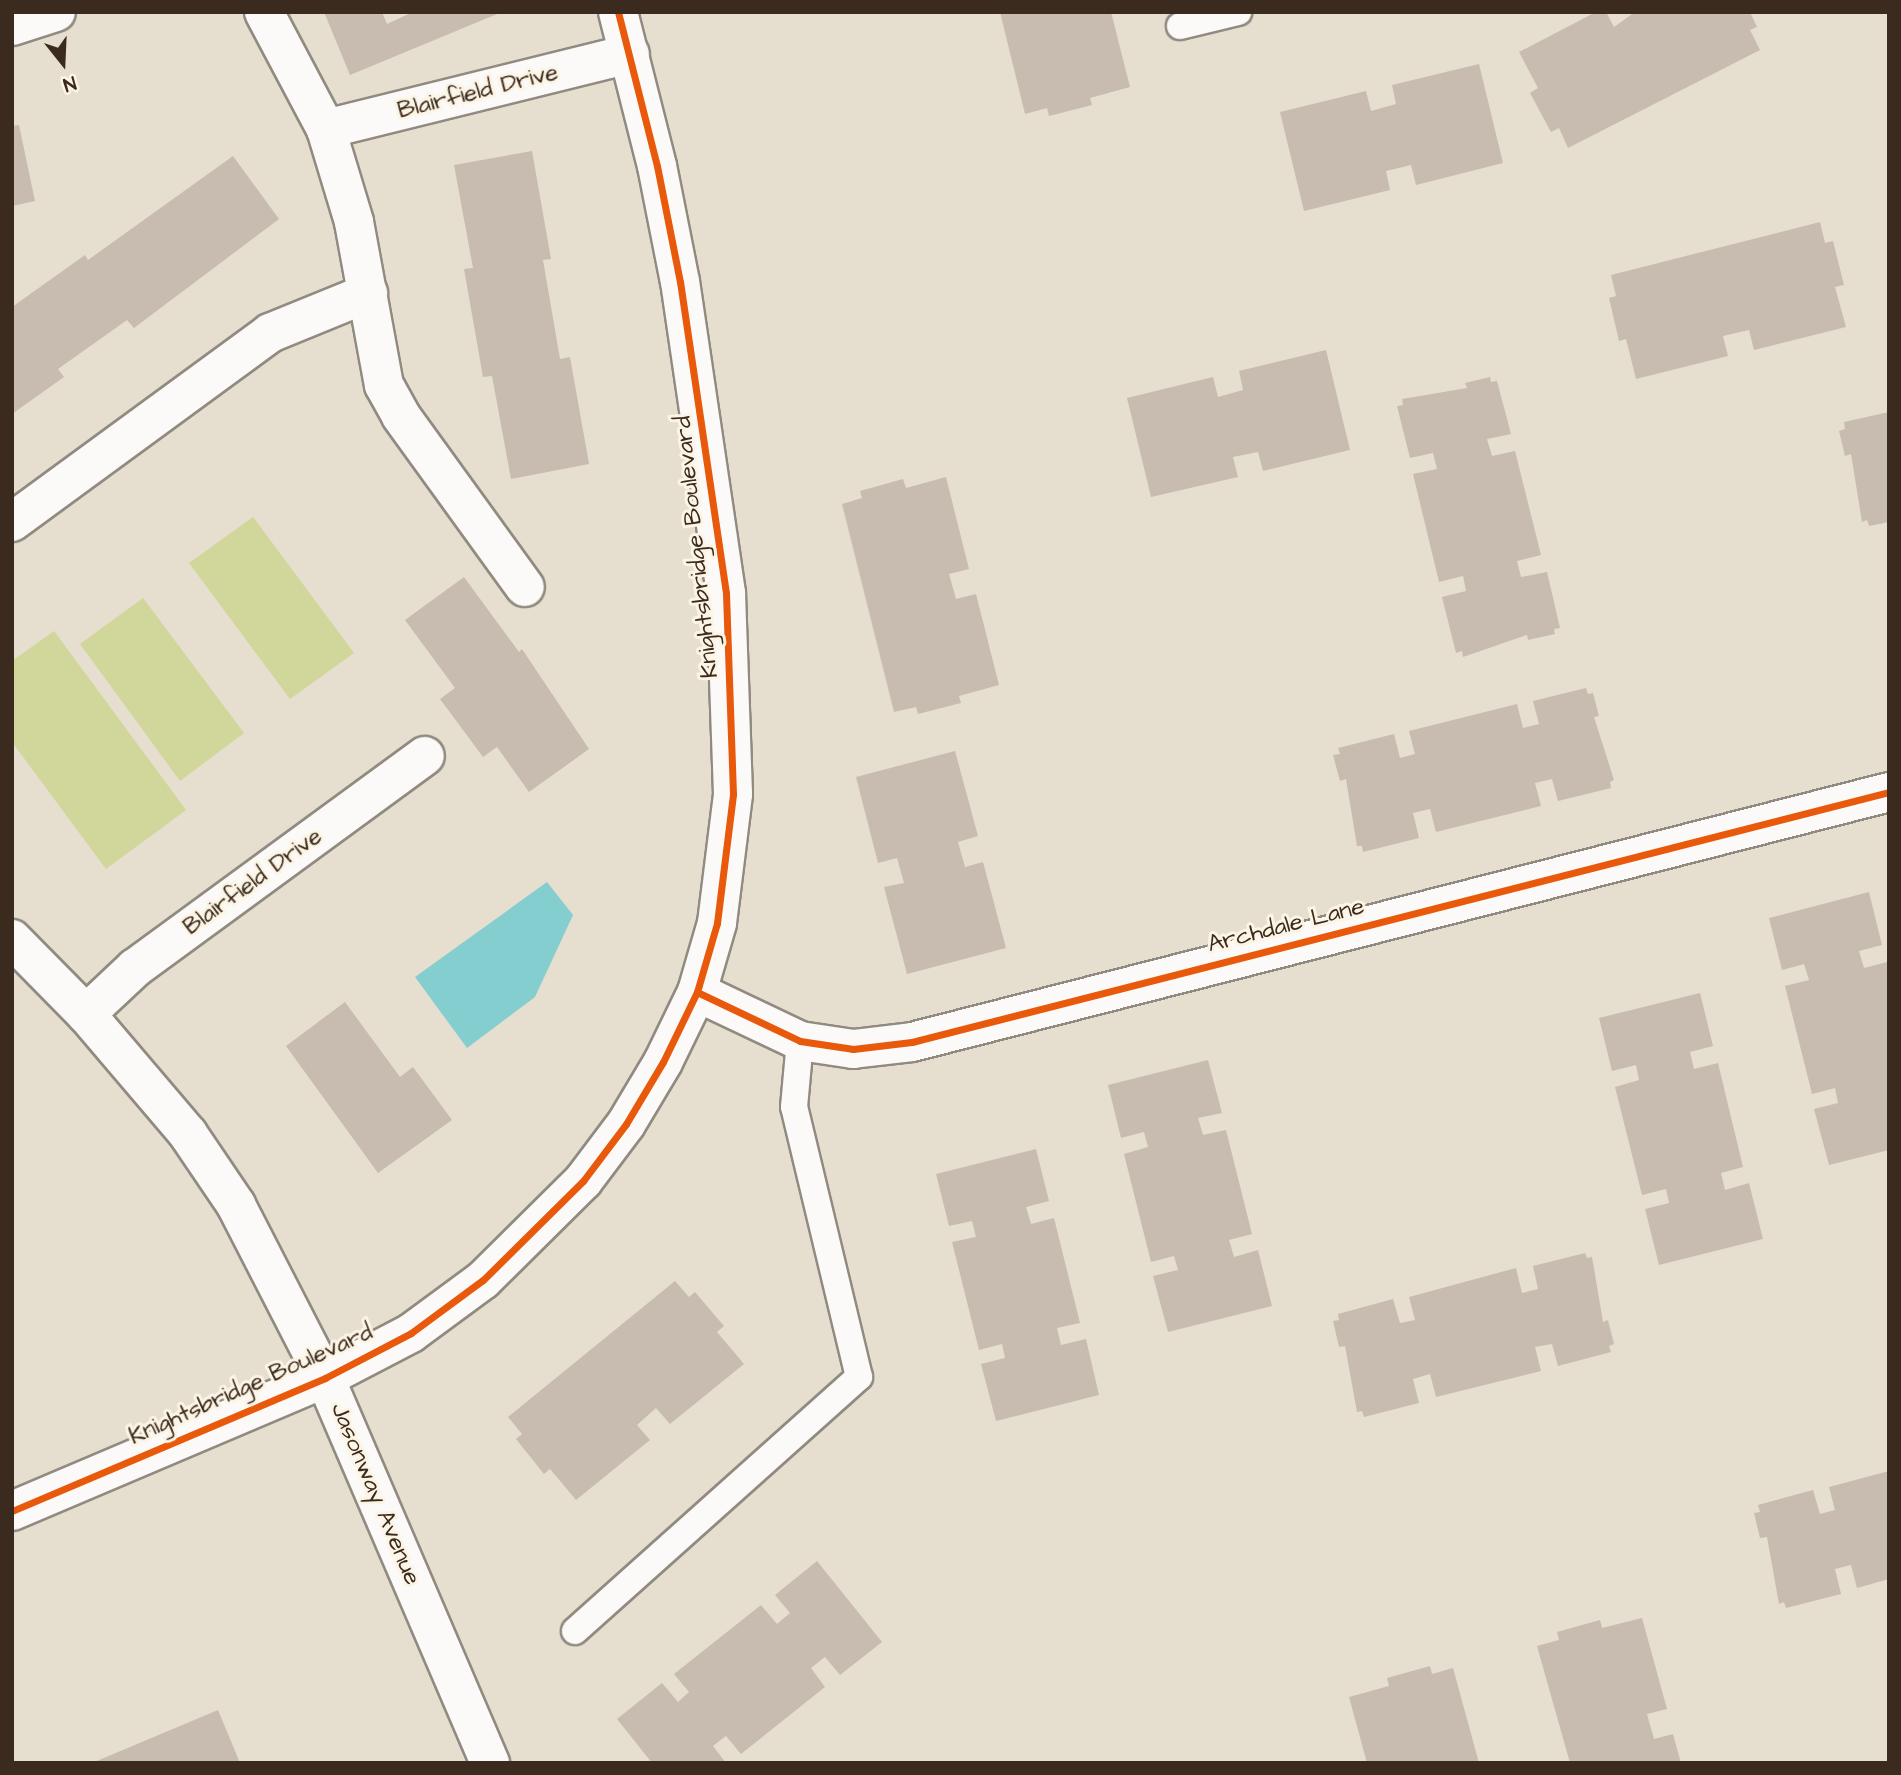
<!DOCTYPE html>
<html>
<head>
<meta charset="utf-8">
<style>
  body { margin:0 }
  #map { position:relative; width:1901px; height:1775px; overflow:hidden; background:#e6dece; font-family:"Architects Daughter",sans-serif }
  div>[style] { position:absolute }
  .green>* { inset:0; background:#d1d69b }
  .water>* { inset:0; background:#84cecf }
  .building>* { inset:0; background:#c8bcb0 }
  .roads { filter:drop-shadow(2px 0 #918a80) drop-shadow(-2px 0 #918a80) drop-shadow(0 2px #918a80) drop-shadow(0 -2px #918a80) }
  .service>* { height:26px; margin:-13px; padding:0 13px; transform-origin:13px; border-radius:13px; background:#fbfaf8 }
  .minor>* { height:38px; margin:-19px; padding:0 19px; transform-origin:19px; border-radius:19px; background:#fbfaf8 }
  .tertiary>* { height:38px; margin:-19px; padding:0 19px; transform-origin:19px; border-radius:19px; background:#fbfaf8 }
  .cycleway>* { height:7px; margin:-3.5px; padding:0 3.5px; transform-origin:3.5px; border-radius:3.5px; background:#e8590c }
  span { translate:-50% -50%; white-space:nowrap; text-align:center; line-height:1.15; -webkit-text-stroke:6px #fcf5e5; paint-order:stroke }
  .street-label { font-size:24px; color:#3b2a1e }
  .frame { position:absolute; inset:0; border:14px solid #3b2a1e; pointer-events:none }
  .north { position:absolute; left:28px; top:28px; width:70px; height:70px; -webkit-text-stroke:5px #fcf5e5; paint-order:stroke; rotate:162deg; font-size:19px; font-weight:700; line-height:28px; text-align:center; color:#3b2a1e }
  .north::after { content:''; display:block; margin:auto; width:24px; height:32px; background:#3b2a1e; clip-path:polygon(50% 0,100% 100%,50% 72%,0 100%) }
</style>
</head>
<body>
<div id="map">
  <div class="green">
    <i style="clip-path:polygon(253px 517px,354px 653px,290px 699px,189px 563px)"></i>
    <i style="clip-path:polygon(143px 598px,244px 733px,180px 781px,80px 644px)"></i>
    <i style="clip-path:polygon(54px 631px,186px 810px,106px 869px,12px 742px,12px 661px)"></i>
  </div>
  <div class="water">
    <i style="clip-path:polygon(547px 882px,573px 915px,535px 997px,467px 1048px,415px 977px)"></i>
  </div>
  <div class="building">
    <i style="clip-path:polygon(324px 12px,382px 12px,387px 24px,413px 12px,502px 12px,350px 75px)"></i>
    <i style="clip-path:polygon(1000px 12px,1111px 12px,1130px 87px,1090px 98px,1092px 105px,1049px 116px,1047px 108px,1025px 114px)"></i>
    <i style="clip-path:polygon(1596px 12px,1606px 12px,1614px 27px,1635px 12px,1750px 12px,1757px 27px,1750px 30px,1760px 50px,1568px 148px,1559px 128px,1551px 132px,1530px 93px,1538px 88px,1519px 52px)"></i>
    <i style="clip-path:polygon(1479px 64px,1503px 163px,1416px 185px,1411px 165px,1386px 171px,1390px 190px,1304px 211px,1280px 112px,1366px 91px,1371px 111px,1396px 104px,1392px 85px)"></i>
    <i style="clip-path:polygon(19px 125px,35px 201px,12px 206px,12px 126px)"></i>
    <i style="clip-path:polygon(532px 151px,551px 259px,543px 260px,560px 359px,570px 357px,589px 464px,511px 479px,492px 376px,483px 377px,464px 269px,473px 268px,454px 165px)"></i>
    <i style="clip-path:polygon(233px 156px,279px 219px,134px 328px,127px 320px,58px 369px,64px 377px,12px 414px,12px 307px,85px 255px,88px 260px)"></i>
    <i style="clip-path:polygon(1820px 222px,1825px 243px,1833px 241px,1844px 285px,1835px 287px,1846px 327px,1754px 350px,1749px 330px,1723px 336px,1728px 356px,1636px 379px,1626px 339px,1619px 341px,1609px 298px,1616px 296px,1611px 275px)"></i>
    <i style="clip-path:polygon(1326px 350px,1350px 450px,1263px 471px,1258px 452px,1233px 457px,1238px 477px,1151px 497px,1127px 398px,1213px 377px,1218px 397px,1243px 390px,1239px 371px)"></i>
    <i style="clip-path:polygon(1490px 377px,1491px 382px,1497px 381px,1511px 434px,1487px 439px,1492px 456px,1515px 451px,1541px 555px,1517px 561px,1521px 577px,1547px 572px,1560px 628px,1554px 629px,1555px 634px,1528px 640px,1527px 635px,1463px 657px,1462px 651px,1456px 653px,1442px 597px,1466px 591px,1463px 576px,1439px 582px,1413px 474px,1437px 469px,1433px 453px,1410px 458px,1397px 406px,1403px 405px,1402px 399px,1467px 388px,1465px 383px)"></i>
    <i style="clip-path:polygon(1889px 412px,1889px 522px,1869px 526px,1867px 520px,1862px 522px,1851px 454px,1845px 456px,1839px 431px,1845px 429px,1844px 422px)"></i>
    <i style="clip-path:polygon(946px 477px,969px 569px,949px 574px,956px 599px,976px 594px,999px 685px,959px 696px,961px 703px,918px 714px,916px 707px,894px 712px,842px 504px,862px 498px,860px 491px,903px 479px,906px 488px)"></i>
    <i style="clip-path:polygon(464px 577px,519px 652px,522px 649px,589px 749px,529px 792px,497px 747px,483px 757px,440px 699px,455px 688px,405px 620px)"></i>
    <i style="clip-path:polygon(1586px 688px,1588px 694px,1593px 693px,1599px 716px,1594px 717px,1614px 780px,1610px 782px,1611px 788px,1558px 801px,1552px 779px,1535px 783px,1541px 806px,1436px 832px,1430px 809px,1413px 813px,1419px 838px,1363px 852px,1362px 846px,1357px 846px,1346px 779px,1340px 781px,1333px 755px,1340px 754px,1338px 748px,1394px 734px,1400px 758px,1415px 754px,1409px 731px,1517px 704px,1523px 728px,1539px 724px,1533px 701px)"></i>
    <i style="clip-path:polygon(955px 751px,978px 836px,958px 842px,965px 867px,983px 862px,1006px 948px,907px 974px,884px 887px,904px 883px,897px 858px,878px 863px,856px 777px)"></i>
    <i style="clip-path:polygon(1869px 892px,1882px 945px,1859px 951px,1864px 968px,1887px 962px,1889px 971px,1889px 1150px,1829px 1165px,1814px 1109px,1838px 1103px,1835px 1088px,1812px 1094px,1785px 986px,1809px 980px,1804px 964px,1782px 970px,1769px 918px)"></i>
    <i style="clip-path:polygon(1700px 993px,1713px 1046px,1690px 1052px,1694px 1069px,1718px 1063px,1743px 1167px,1721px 1173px,1725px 1190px,1749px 1183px,1763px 1239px,1659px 1265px,1645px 1209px,1669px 1203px,1666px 1189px,1642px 1195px,1615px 1087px,1639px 1080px,1636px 1065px,1612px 1071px,1599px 1018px)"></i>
    <i style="clip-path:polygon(345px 1002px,400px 1077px,413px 1067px,452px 1120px,378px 1173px,286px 1046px)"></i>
    <i style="clip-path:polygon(1208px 1060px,1222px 1113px,1198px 1118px,1203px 1135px,1226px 1130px,1252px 1234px,1229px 1240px,1234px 1257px,1258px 1250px,1272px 1306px,1168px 1332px,1153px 1276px,1178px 1270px,1174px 1256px,1151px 1262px,1124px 1154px,1148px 1147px,1144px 1132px,1121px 1138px,1108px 1085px)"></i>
    <i style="clip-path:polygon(1036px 1149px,1049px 1201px,1026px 1207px,1031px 1224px,1054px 1218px,1080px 1323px,1057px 1328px,1061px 1345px,1086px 1339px,1099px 1395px,996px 1421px,981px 1364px,1005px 1358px,1002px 1344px,979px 1350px,952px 1242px,976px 1237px,972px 1221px,949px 1226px,936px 1174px)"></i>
    <i style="clip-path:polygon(1585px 1253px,1587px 1258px,1592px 1257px,1603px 1322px,1608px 1320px,1614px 1344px,1609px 1346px,1611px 1352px,1558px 1366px,1552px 1344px,1535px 1347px,1541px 1371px,1436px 1397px,1430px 1374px,1413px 1379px,1419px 1403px,1364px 1417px,1362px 1411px,1357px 1412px,1345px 1346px,1339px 1347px,1333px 1321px,1339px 1320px,1338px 1314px,1393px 1299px,1400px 1323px,1415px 1320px,1409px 1297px,1516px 1268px,1522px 1293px,1538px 1289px,1533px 1266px)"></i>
    <i style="clip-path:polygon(675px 1281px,689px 1297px,695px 1292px,724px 1326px,717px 1332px,744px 1364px,670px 1424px,656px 1408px,637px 1425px,650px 1440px,576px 1500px,550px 1469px,544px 1474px,516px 1439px,522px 1434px,508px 1417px)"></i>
    <i style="clip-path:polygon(1889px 1471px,1889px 1579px,1857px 1588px,1851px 1565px,1835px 1569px,1841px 1594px,1786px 1608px,1784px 1602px,1779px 1604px,1767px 1537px,1760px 1538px,1754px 1513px,1760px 1512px,1758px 1505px,1813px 1490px,1820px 1514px,1835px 1510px,1829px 1487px)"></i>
    <i style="clip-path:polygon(817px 1561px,882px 1642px,840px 1675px,825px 1657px,811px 1668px,825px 1687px,741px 1754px,726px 1736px,713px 1746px,726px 1763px,652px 1763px,617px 1719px,662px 1683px,678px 1702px,689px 1692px,674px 1674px,761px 1605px,777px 1624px,790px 1613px,775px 1595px)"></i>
    <i style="clip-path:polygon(1642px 1618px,1667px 1709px,1647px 1714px,1654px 1739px,1673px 1734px,1681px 1763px,1570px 1763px,1537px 1646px,1559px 1640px,1557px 1632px,1600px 1620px,1602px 1628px)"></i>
    <i style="clip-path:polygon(1430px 1666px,1432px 1674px,1453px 1668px,1479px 1763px,1367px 1763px,1349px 1697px,1389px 1686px,1387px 1678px)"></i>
    <i style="clip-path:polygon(218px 1710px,240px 1763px,92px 1763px)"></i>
  </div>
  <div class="roads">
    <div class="service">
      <i style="left:1180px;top:26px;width:60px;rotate:-13.6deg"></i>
      <i style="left:575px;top:1631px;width:381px;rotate:-41.8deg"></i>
      <i style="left:859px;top:1377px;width:278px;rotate:-103.5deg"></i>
      <i style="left:794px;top:1107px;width:66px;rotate:-84.8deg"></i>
    </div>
    <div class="minor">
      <i style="left:264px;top:12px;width:132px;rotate:62.1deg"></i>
      <i style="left:326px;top:129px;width:97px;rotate:73.2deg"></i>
      <i style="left:354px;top:222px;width:166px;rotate:79.6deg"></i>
      <i style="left:384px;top:385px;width:35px;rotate:61deg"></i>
      <i style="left:401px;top:416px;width:211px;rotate:54.1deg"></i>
      <i style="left:12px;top:26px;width:46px;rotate:-17.7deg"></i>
      <i style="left:326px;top:129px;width:313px;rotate:-13.9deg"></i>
      <i style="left:12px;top:522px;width:320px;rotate:-36.2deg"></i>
      <i style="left:270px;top:333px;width:106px;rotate:-22.2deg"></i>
      <i style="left:697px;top:992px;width:114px;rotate:25.4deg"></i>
      <i style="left:800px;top:1041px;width:54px;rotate:8.6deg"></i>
      <i style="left:853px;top:1049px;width:59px;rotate:-6.8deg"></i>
      <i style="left:912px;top:1042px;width:1008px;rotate:-14.35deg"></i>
      <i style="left:86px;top:1014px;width:67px;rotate:-43.2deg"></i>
      <i style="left:135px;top:968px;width:359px;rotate:-36.2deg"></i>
    </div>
    <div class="tertiary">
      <i style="left:12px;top:939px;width:105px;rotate:45.4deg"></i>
      <i style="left:86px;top:1014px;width:157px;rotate:49.6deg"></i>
      <i style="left:188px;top:1134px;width:86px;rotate:55.9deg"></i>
      <i style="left:236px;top:1205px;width:195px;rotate:62.8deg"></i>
      <i style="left:325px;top:1378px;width:419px;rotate:66.8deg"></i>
      <i style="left:12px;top:1511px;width:340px;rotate:-23deg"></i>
      <i style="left:325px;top:1378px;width:97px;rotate:-27.6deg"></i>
      <i style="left:411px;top:1333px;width:89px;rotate:-36.4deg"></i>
      <i style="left:483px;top:1280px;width:141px;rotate:-44.7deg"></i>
      <i style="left:583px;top:1181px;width:71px;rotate:-53deg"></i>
      <i style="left:626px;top:1124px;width:72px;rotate:-59.2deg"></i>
      <i style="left:663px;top:1062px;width:78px;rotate:-64.1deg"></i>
      <i style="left:697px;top:992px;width:72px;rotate:-73.8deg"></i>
      <i style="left:717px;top:923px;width:130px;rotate:-82.9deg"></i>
      <i style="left:733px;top:794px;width:201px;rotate:-92deg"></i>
      <i style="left:726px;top:593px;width:314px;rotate:-98.4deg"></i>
      <i style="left:680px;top:282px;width:118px;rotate:-101.2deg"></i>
      <i style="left:657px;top:166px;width:159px;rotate:-104.2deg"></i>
    </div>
  </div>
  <div class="cycleway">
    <i style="left:697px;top:992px;width:114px;rotate:25.4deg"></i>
    <i style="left:800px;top:1041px;width:54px;rotate:8.6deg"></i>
    <i style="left:853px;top:1049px;width:59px;rotate:-6.8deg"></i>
    <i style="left:912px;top:1042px;width:1008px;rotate:-14.35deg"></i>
    <i style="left:12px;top:1511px;width:340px;rotate:-23deg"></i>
    <i style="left:325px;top:1378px;width:97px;rotate:-27.6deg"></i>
    <i style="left:411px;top:1333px;width:89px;rotate:-36.4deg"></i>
    <i style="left:483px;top:1280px;width:141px;rotate:-44.7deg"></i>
    <i style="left:583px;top:1181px;width:71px;rotate:-53deg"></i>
    <i style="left:626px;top:1124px;width:72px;rotate:-59.2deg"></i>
    <i style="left:663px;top:1062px;width:78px;rotate:-64.1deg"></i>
    <i style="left:697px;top:992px;width:72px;rotate:-73.8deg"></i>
    <i style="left:717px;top:923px;width:130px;rotate:-82.9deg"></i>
    <i style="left:733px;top:794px;width:201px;rotate:-92deg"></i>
    <i style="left:726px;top:593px;width:314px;rotate:-98.4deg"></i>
    <i style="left:680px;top:282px;width:118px;rotate:-101.2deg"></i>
    <i style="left:657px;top:166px;width:159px;rotate:-104.2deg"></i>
  </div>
  <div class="street-label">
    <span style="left:478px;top:92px;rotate:-14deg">Blairfield Drive</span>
    <span style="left:697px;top:547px;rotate:-96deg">Knightsbridge Boulevard</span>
    <span style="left:253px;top:882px;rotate:-36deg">Blairfield Drive</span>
    <span style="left:1286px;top:926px;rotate:-14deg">Archdale Lane</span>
    <span style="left:251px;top:1385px;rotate:-24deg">Knightsbridge Boulevard</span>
    <span style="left:375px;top:1494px;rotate:67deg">Jasonway Avenue</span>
  </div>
  <div class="frame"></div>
  <div class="north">N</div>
</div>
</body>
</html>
